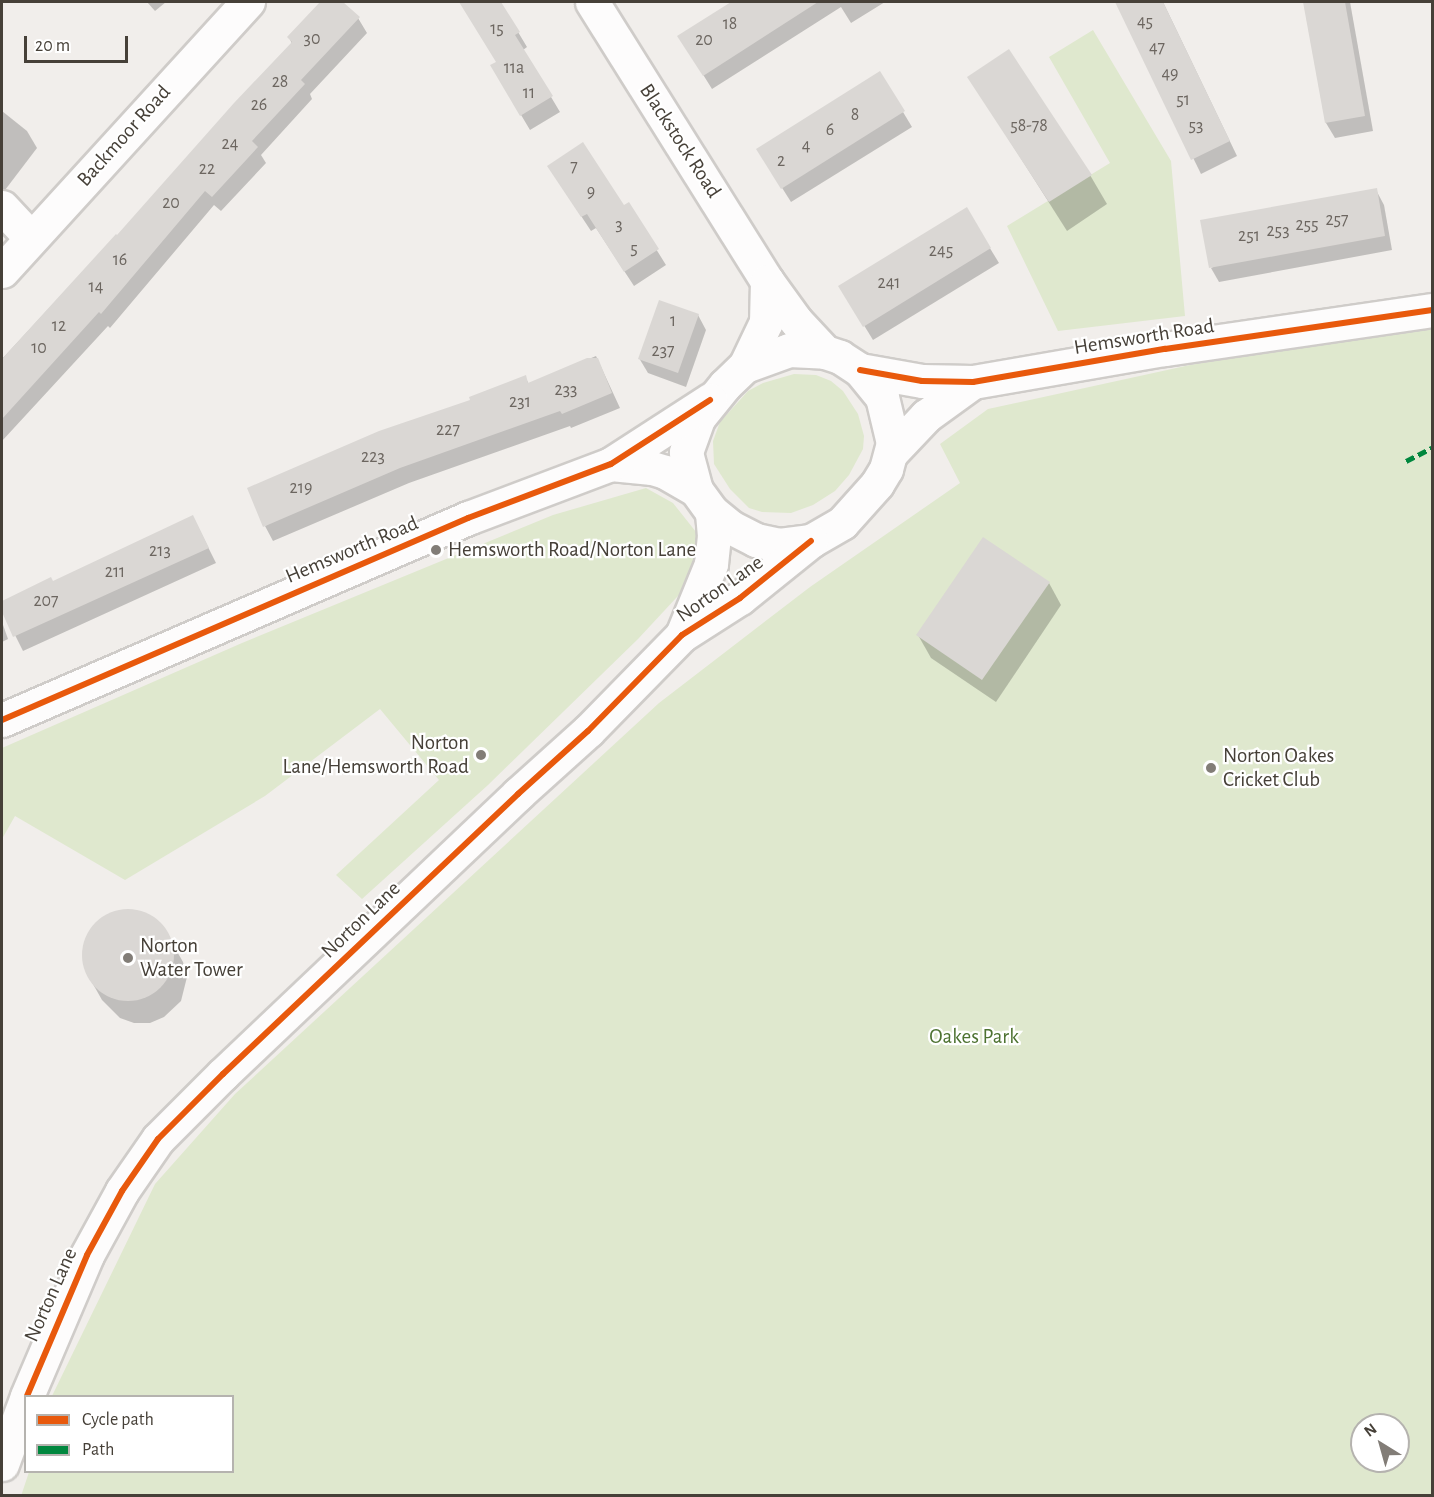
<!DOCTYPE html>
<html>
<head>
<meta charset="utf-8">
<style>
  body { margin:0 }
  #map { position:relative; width:1434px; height:1497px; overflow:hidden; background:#f1eeeb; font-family:"Alegreya Sans",sans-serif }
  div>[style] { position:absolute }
  .green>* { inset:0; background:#dfe8ce }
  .shadow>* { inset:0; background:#0003 }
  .building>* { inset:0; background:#dad7d4 }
  .round { border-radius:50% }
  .roads { filter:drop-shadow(2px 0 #cfccc9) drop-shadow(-2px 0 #cfccc9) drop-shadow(0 2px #cfccc9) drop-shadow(0 -2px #cfccc9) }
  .minor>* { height:33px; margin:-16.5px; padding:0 16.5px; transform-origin:16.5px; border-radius:16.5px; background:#fdfcfc }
  .tertiary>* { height:33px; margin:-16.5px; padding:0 16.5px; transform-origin:16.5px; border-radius:16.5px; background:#fdfcfc }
  .quiet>* { height:4.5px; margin-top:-2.25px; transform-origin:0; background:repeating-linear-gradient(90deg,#00873e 0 9px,transparent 0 13.5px) }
  .cycleway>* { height:6px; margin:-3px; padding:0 3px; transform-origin:3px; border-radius:3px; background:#e8590c }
  .dots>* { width:16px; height:16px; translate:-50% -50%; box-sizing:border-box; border:3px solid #fff; border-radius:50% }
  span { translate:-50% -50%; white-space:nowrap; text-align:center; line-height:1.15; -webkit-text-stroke:4.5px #fff; paint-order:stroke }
  .number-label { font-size:18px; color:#6c6660 }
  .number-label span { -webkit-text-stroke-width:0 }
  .street-label { font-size:21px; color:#464038 }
  .poi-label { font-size:21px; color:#464038 }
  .left { translate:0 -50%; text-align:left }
  .right { translate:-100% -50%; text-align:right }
  .park-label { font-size:21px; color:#4d7231 }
  .frame { position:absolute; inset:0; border:3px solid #464038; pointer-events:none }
  .legend { position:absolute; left:24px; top:1395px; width:210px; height:78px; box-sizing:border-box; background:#fff; border:2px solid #b5b3af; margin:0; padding:8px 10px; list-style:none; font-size:18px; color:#464038 }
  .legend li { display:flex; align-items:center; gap:12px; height:30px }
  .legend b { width:30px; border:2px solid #b5b3af }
  .north { position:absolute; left:1350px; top:1413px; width:60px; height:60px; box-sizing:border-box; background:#fff; border:2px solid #b5b3af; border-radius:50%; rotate:323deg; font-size:16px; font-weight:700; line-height:24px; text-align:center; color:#464038 }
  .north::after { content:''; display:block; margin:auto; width:21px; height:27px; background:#827d77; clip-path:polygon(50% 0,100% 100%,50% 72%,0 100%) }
  .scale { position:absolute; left:24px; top:36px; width:104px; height:27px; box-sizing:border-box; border:3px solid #464038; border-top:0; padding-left:8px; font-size:18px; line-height:21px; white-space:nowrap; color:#464038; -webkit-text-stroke:4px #fff; paint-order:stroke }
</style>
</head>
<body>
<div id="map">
  <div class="green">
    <i style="clip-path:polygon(1093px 30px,1171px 161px,1185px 316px,1058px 331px,1007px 226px,1110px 163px,1049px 57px)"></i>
    <i style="clip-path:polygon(evenodd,1432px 327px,1432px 1495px,21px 1496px,29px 1472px,232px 1472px,232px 1396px,52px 1396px,155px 1184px,235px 1094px,659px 703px,810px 587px,960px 483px,940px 444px,988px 409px,1190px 365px,1432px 327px,1362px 1425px,1398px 1425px,1398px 1461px,1362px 1461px,1362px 1425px)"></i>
    <i style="clip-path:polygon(794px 374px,816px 375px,831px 381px,843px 391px,858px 414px,864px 436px,863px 449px,849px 475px,835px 491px,813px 505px,791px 513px,762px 512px,749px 508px,730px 489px,714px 464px,713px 441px,720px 422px,748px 391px,763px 383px)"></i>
    <i style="clip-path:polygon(646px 488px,673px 503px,700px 537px,690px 583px,638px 639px,488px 785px,362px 899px,336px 875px,439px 780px,380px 709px,265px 796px,125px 880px,15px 816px,2px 839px,2px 748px,242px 643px,553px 515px)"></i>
  </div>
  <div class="shadow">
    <i style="clip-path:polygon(147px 2px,166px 2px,155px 11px)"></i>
    <i style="clip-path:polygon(322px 2px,341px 2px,358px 18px,367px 33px,310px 94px,312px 99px,261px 155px,266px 163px,221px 211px,214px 205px,110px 328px,108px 326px,2px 441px,2px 359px,116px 236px,118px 237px,292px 44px,289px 37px)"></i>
    <i style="clip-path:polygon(463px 2px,500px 2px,527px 47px,523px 50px,560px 112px,530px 130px,492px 66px,498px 63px,461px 3px)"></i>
    <i style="clip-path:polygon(734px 2px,885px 2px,851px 23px,841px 7px,712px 89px,679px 36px)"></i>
    <i style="clip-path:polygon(1117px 2px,1163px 2px,1237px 156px,1201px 174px)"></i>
    <i style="clip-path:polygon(1304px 2px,1350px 2px,1373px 131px,1335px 138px,1326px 123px)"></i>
    <i style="clip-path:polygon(969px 77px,1090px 175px,1107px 204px,1067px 231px)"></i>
    <i style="clip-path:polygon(2px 111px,27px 131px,37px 148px,2px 194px)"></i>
    <i style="clip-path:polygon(903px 112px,912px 127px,791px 202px,767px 164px)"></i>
    <i style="clip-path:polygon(558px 181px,624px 207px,628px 204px,666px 265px,634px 286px,596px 228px,591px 231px)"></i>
    <i style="clip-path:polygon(1376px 190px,1384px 205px,1392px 250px,1219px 282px,1211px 268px)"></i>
    <i style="clip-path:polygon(966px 209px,999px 263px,873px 340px,840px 286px)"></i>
    <i style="clip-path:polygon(698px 315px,706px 330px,686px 387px,648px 373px,639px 358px)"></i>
    <i style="clip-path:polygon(596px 356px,620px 408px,571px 428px,570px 426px,409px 483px,273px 541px,265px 526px,472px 401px,525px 377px,529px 384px)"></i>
    <i style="clip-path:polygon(193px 517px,216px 563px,23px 651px,2px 609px,2px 602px,51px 579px,53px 583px)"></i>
    <i style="clip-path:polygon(1049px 583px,1061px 605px,996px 702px,931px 658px,918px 635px)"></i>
    <i style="clip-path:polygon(2px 622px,8px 639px,2px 642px)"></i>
    <i style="clip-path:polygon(120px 911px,136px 911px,150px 917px,162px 925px,183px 962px,187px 977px,181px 1001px,164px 1017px,150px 1023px,134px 1023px,120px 1018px,102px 1000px,89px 977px,84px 961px,84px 950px,89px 935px,98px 922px)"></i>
  </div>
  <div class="building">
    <i style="clip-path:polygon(320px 2px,343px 2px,360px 17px,301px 80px,305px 84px,252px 141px,258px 147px,212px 197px,205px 191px,101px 314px,99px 312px,2px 419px,2px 359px,116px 234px,117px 235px,234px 103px,292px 42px,287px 37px)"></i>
    <i style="clip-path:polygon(459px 2px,501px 2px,520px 32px,515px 35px,553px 96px,520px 116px,490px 65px,496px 62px)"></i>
    <i style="clip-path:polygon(731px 2px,818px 2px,703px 76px,677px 36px)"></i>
    <i style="clip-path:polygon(1115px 2px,1163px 2px,1230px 141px,1191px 160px)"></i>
    <i style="clip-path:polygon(1303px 2px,1345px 2px,1365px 116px,1325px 123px)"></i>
    <i style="clip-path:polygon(1009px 49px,1092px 175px,1049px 202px,967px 77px)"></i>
    <i style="clip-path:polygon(880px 71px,905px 111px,781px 189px,756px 149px)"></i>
    <i style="clip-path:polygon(583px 142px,624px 205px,629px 202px,659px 249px,624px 272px,587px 214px,581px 217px,547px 166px)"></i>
    <i style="clip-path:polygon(1377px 188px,1385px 236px,1209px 268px,1200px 220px)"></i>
    <i style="clip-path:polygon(967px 207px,991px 248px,863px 327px,838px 286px)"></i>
    <i style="clip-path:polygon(659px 300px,699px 314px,678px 373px,638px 359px)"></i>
    <i style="clip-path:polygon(587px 358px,598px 358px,612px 393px,562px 414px,560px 411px,400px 468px,263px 527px,247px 488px,379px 431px,470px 400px,469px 397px,526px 375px,528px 383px)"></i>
    <i style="clip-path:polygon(193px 515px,209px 548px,13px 637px,2px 612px,2px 601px,51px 577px,53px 581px)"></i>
    <i style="clip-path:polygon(983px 537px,1050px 582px,982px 680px,916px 635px)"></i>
    <i class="round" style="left:82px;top:909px;width:92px;height:92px"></i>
  </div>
  <div class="roads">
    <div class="minor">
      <i style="left:2px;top:207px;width:42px;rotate:46.9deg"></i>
      <i style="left:2px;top:271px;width:365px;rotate:-47.6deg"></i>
    </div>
    <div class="tertiary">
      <i style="left:592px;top:2px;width:329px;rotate:57.9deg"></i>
      <i style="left:767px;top:281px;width:49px;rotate:54.1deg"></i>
      <i style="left:796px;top:321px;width:42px;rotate:46.9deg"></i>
      <i style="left:789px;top:350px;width:36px;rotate:3deg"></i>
      <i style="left:825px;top:352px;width:16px;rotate:18deg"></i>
      <i style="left:840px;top:357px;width:24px;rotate:33deg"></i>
      <i style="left:860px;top:370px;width:35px;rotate:51deg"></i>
      <i style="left:882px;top:397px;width:47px;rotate:76.6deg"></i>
      <i style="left:893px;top:443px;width:27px;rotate:105deg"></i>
      <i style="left:886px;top:469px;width:17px;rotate:121deg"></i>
      <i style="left:877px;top:484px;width:52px;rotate:131.9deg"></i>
      <i style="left:842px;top:523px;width:36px;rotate:150deg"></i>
      <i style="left:811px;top:541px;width:32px;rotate:173deg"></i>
      <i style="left:779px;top:545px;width:24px;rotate:-168deg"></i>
      <i style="left:756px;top:540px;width:27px;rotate:-153deg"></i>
      <i style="left:732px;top:528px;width:26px;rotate:-141deg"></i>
      <i style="left:712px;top:512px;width:27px;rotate:-126deg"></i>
      <i style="left:696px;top:490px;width:39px;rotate:-105deg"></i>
      <i style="left:686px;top:452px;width:37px;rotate:-70deg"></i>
      <i style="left:699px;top:417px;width:41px;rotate:-50.9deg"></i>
      <i style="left:725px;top:385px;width:28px;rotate:-44deg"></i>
      <i style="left:745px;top:366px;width:47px;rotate:-20deg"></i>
      <i style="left:745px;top:366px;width:49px;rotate:-64.5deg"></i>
      <i style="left:766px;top:322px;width:41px;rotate:-88.6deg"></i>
      <i style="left:860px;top:370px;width:63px;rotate:10.1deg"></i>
      <i style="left:922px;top:381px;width:51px;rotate:1.1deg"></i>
      <i style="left:973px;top:382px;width:195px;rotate:-9.8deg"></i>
      <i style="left:1165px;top:349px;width:270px;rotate:-8.3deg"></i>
      <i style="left:892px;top:452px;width:50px;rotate:-46.6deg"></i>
      <i style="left:926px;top:416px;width:58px;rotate:-35.9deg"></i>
      <i style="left:611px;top:464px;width:41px;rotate:5.6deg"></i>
      <i style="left:652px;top:468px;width:14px;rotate:17deg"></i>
      <i style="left:665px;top:472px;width:36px;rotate:30deg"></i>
      <i style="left:682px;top:635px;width:77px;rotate:-67.8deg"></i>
      <i style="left:711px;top:564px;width:28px;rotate:-84deg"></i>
      <i style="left:714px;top:536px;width:24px;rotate:-95deg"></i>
      <i style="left:2px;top:720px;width:508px;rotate:-23.44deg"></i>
      <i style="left:468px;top:518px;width:153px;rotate:-20.7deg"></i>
      <i style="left:611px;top:464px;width:118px;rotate:-32.9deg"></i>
      <i style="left:27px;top:1396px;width:153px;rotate:-66.9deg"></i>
      <i style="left:87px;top:1255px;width:73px;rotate:-61.3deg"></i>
      <i style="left:122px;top:1191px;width:63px;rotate:-55.3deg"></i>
      <i style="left:158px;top:1139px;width:92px;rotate:-45deg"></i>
      <i style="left:223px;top:1074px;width:407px;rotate:-43.5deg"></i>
      <i style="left:518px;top:794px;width:94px;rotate:-42deg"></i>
      <i style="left:588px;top:731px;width:134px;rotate:-45.6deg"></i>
      <i style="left:682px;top:635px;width:69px;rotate:-32.5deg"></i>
      <i style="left:740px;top:598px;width:91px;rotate:-38.8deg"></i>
      <i style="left:2px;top:1464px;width:69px;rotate:-69.7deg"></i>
    </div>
  </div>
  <div class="quiet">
    <i style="left:1406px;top:461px;width:29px;rotate:-27deg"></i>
  </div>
  <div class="cycleway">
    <i style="left:860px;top:370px;width:63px;rotate:10.1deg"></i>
    <i style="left:922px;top:381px;width:51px;rotate:1.1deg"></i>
    <i style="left:973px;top:382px;width:195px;rotate:-9.8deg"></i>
    <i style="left:1165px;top:349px;width:270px;rotate:-8.3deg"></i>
    <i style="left:2px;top:720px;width:508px;rotate:-23.44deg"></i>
    <i style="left:468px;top:518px;width:153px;rotate:-20.7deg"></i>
    <i style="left:611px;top:464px;width:118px;rotate:-32.9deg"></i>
    <i style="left:27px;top:1396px;width:153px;rotate:-66.9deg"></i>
    <i style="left:87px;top:1255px;width:73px;rotate:-61.3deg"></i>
    <i style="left:122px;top:1191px;width:63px;rotate:-55.3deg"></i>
    <i style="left:158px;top:1139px;width:92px;rotate:-45deg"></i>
    <i style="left:223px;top:1074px;width:407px;rotate:-43.5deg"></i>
    <i style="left:518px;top:794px;width:94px;rotate:-42deg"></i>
    <i style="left:588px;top:731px;width:134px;rotate:-45.6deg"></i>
    <i style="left:682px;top:635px;width:69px;rotate:-32.5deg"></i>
    <i style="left:740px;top:598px;width:91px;rotate:-38.8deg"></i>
  </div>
  <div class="dots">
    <i style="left:436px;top:550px;background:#827d77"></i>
    <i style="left:481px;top:755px;background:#827d77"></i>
    <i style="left:1211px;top:768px;background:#827d77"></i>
    <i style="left:128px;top:958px;background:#827d77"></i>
  </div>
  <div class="number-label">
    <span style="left:1145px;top:22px">45</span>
    <span style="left:730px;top:24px">18</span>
    <span style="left:497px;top:29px">15</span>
    <span style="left:312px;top:39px">30</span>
    <span style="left:704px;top:40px">20</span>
    <span style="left:1157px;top:48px">47</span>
    <span style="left:514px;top:68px">11a</span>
    <span style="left:1170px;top:74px">49</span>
    <span style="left:280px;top:82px">28</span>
    <span style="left:529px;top:93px">11</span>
    <span style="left:1183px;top:100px">51</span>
    <span style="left:259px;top:105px">26</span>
    <span style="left:855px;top:115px">8</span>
    <span style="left:1029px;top:126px">58-78</span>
    <span style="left:1196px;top:126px">53</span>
    <span style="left:830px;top:130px">6</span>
    <span style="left:230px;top:144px">24</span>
    <span style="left:806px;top:146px">4</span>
    <span style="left:781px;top:161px">2</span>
    <span style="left:574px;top:167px">7</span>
    <span style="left:207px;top:169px">22</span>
    <span style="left:591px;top:192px">9</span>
    <span style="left:171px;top:203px">20</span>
    <span style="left:1337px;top:220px">257</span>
    <span style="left:619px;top:225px">3</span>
    <span style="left:1307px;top:225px">255</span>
    <span style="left:1278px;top:231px">253</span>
    <span style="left:1249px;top:236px">251</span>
    <span style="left:634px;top:249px">5</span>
    <span style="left:941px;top:251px">245</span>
    <span style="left:120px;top:260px">16</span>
    <span style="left:889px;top:283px">241</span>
    <span style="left:96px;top:287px">14</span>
    <span style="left:673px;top:321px">1</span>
    <span style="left:59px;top:326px">12</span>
    <span style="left:39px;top:348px">10</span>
    <span style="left:663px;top:351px">237</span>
    <span style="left:566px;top:390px">233</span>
    <span style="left:520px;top:402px">231</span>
    <span style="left:448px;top:430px">227</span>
    <span style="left:373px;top:457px">223</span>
    <span style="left:301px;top:488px">219</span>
    <span style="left:160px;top:551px">213</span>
    <span style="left:115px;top:572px">211</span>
    <span style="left:46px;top:601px">207</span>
  </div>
  <div class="street-label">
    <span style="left:124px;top:136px;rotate:-48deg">Backmoor Road</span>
    <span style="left:680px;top:141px;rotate:57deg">Blackstock Road</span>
    <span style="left:1144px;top:337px;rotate:-9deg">Hemsworth Road</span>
    <span style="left:352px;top:550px;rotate:-23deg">Hemsworth Road</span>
    <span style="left:720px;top:589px;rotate:-35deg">Norton Lane</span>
    <span style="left:361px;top:920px;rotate:-44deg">Norton Lane</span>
    <span style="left:51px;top:1295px;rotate:-66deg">Norton Lane</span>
  </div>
  <div class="poi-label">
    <span class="left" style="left:448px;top:550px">Hemsworth Road/Norton Lane</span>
    <span class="right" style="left:469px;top:755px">Norton<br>Lane/Hemsworth Road</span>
    <span class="left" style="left:1223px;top:768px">Norton Oakes<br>Cricket Club</span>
    <span class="left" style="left:140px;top:958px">Norton<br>Water Tower</span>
  </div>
  <div class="park-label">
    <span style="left:974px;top:1037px">Oakes Park</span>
  </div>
  <div class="frame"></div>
  <ul class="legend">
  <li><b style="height:8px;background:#e8590c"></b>Cycle path</li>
  <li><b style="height:8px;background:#00873e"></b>Path</li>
  </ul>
  <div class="north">N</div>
  <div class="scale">20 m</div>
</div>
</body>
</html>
